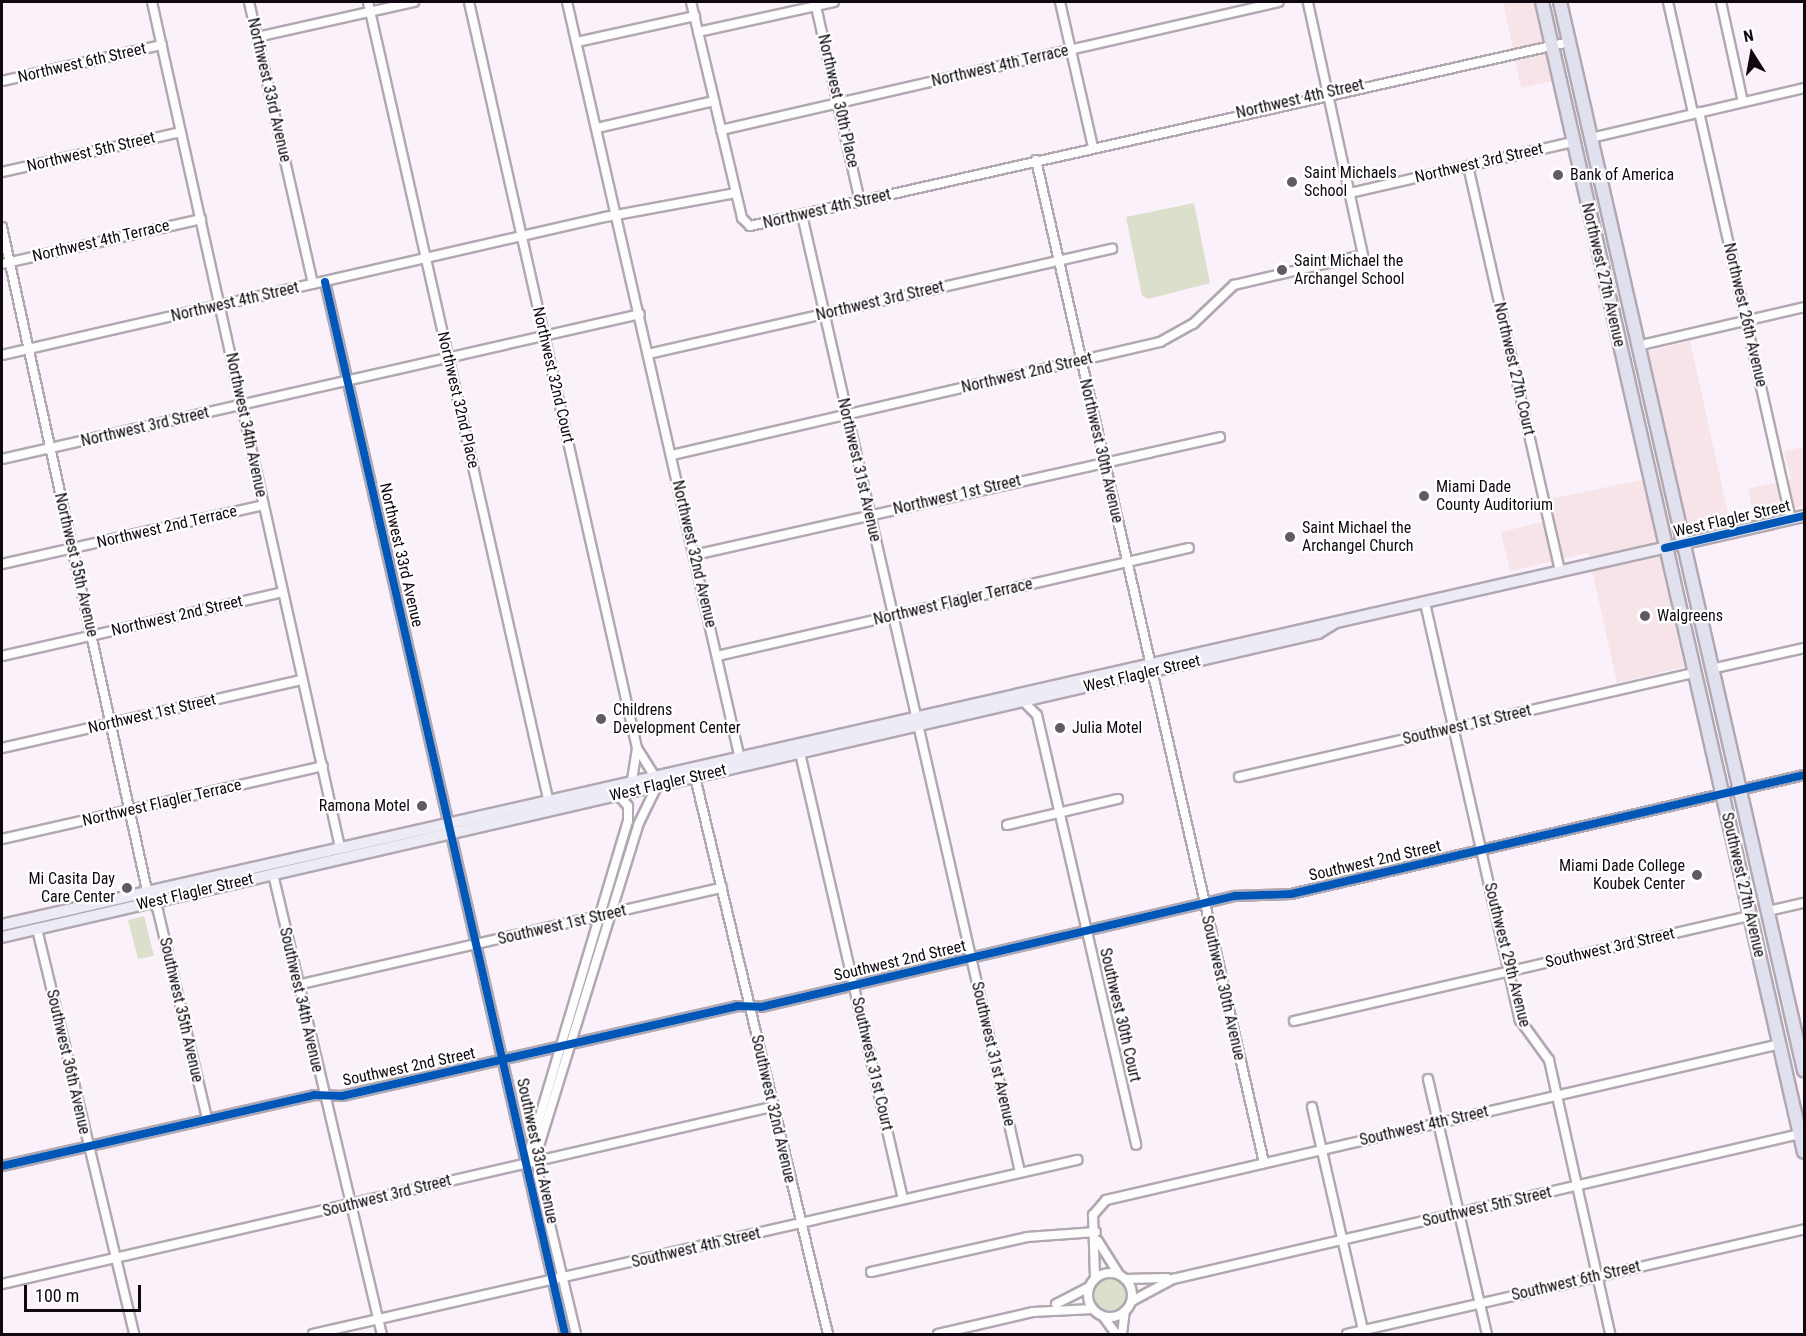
<!DOCTYPE html>
<html>
<head>
<meta charset="utf-8">
<style>
  body { margin:0 }
  #map { position:relative; width:1806px; height:1336px; overflow:hidden; background:#faf1fa; font-family:"Roboto Condensed",sans-serif }
  div>[style] { position:absolute }
  .commercial>* { inset:0; background:#f7e4e9 }
  .green>* { inset:0; background:#dcdfcb }
  .round { border-radius:50% }
  .roads { filter:drop-shadow(2px 0 #b1a8b1) drop-shadow(-2px 0 #b1a8b1) drop-shadow(0 2px #b1a8b1) drop-shadow(0 -2px #b1a8b1) }
  .minor>* { height:8px; margin:-4px; padding:0 4px; transform-origin:4px; border-radius:4px; background:#fefdfe }
  .minor>.ring { margin:-4px; padding:0; box-sizing:content-box; background:none; border:8px solid #fefdfe; border-radius:50% }
  .major>* { height:10px; margin:-5px; padding:0 5px; transform-origin:5px; border-radius:5px; background:#edebf5 }
  .highway>* { height:12px; margin:-6px; padding:0 6px; transform-origin:6px; border-radius:6px; background:#e1e0ee }
  .cycleway>* { height:8px; margin:-4px; padding:0 4px; transform-origin:4px; border-radius:4px; background:#0057b8 }
  .dots>* { width:16px; height:16px; translate:-50% -50%; box-sizing:border-box; border:3px solid #fff; border-radius:50% }
  span { translate:-50% -50%; white-space:nowrap; text-align:center; line-height:1.15; -webkit-text-stroke:4.5px #fff; paint-order:stroke }
  .street-label { font-size:16px; color:#100811 }
  .poi-label { font-size:16px; color:#100811 }
  .left { translate:0 -50%; text-align:left }
  .right { translate:-100% -50%; text-align:right }
  .frame { position:absolute; inset:0; border:3px solid #100811; pointer-events:none }
  .north { position:absolute; left:1722px; top:24px; width:60px; height:60px; -webkit-text-stroke:4px #fff; paint-order:stroke; rotate:349deg; font-size:16px; font-weight:700; line-height:24px; text-align:center; color:#100811 }
  .north::after { content:''; display:block; margin:auto; width:21px; height:27px; background:#100811; clip-path:polygon(50% 0,100% 100%,50% 72%,0 100%) }
  .scale { position:absolute; left:24px; top:1285px; width:117px; height:27px; box-sizing:border-box; border:3px solid #100811; border-top:0; padding-left:8px; font-size:18px; line-height:21px; white-space:nowrap; color:#100811; -webkit-text-stroke:4px #fff; paint-order:stroke }
</style>
</head>
<body>
<div id="map">
  <div class="commercial">
    <i style="clip-path:polygon(1503px 2px,1533px 2px,1553px 81px,1521px 88px)"></i>
    <i style="clip-path:polygon(1690px 341px,1730px 522px,1656px 539px,1684px 667px,1617px 683px,1588px 553px,1510px 571px,1501px 532px,1555px 519px,1550px 499px,1674px 473px,1646px 352px)"></i>
    <i style="clip-path:polygon(1804px 447px,1804px 506px,1754px 517px,1748px 489px,1791px 479px,1784px 451px)"></i>
  </div>
  <div class="green">
    <i style="clip-path:polygon(1194px 203px,1210px 283px,1148px 299px,1142px 296px,1126px 217px)"></i>
    <i style="clip-path:polygon(144px 916px,154px 956px,138px 959px,128px 920px)"></i>
    <i class="round" style="left:1093px;top:1276px;width:36px;height:36px"></i>
  </div>
  <div class="roads">
    <div class="minor">
      <i style="left:152px;top:2px;width:866px;rotate:77.46deg"></i>
      <i style="left:249px;top:2px;width:289px;rotate:77.2deg"></i>
      <i style="left:368px;top:2px;width:817px;rotate:77.27deg"></i>
      <i style="left:469px;top:2px;width:765px;rotate:77.31deg"></i>
      <i style="left:637px;top:748px;width:32px;rotate:58deg"></i>
      <i style="left:567px;top:2px;width:772px;rotate:77.13deg"></i>
      <i style="left:691px;top:2px;width:222px;rotate:76.7deg"></i>
      <i style="left:742px;top:218px;width:11px;rotate:45deg"></i>
      <i style="left:750px;top:226px;width:839px;rotate:-12.66deg"></i>
      <i style="left:815px;top:2px;width:204px;rotate:77.3deg"></i>
      <i style="left:1060px;top:2px;width:149px;rotate:77.2deg"></i>
      <i style="left:1668px;top:2px;width:114px;rotate:77.3deg"></i>
      <i style="left:1721px;top:2px;width:102px;rotate:77.6deg"></i>
      <i style="left:698px;top:32px;width:139px;rotate:-12.4deg"></i>
      <i style="left:257px;top:37px;width:161px;rotate:-12.6deg"></i>
      <i style="left:577px;top:42px;width:121px;rotate:-12.4deg"></i>
      <i style="left:2px;top:81px;width:164px;rotate:-12.7deg"></i>
      <i style="left:1699px;top:112px;width:417px;rotate:77.3deg"></i>
      <i style="left:597px;top:128px;width:120px;rotate:-13deg"></i>
      <i style="left:721px;top:130px;width:572px;rotate:-12.92deg"></i>
      <i style="left:1591px;top:138px;width:219px;rotate:-13.2deg"></i>
      <i style="left:1036px;top:160px;width:1029px;rotate:77.19deg"></i>
      <i style="left:1468px;top:166px;width:416px;rotate:77.2deg"></i>
      <i style="left:2px;top:172px;width:183px;rotate:-12.6deg"></i>
      <i style="left:1350px;top:193px;width:229px;rotate:-12.9deg"></i>
      <i style="left:802px;top:215px;width:982px;rotate:77.17deg"></i>
      <i style="left:2px;top:227px;width:675px;rotate:77.67deg"></i>
      <i style="left:146px;top:886px;width:28px;rotate:64deg"></i>
      <i style="left:158px;top:911px;width:214px;rotate:76.7deg"></i>
      <i style="left:2px;top:264px;width:204px;rotate:-12.7deg"></i>
      <i style="left:325px;top:282px;width:1079px;rotate:77.15deg"></i>
      <i style="left:1637px;top:346px;width:171px;rotate:-13.1deg"></i>
      <i style="left:648px;top:354px;width:476px;rotate:-12.8deg"></i>
      <i style="left:2px;top:355px;width:619px;rotate:-12.89deg"></i>
      <i style="left:605px;top:217px;width:133px;rotate:-10.4deg"></i>
      <i style="left:672px;top:455px;width:501px;rotate:-13.04deg"></i>
      <i style="left:1160px;top:342px;width:38px;rotate:-29deg"></i>
      <i style="left:1193px;top:324px;width:57px;rotate:-43.6deg"></i>
      <i style="left:1234px;top:285px;width:132px;rotate:-13.1deg"></i>
      <i style="left:1363px;top:255px;width:259px;rotate:-102.3deg"></i>
      <i style="left:2px;top:459px;width:654px;rotate:-12.8deg"></i>
      <i style="left:694px;top:555px;width:539px;rotate:-12.64deg"></i>
      <i style="left:2px;top:564px;width:268px;rotate:-12.7deg"></i>
      <i style="left:1425px;top:603px;width:428px;rotate:77.2deg"></i>
      <i style="left:1520px;top:1020px;width:49px;rotate:54.1deg"></i>
      <i style="left:1549px;top:1060px;width:281px;rotate:77.4deg"></i>
      <i style="left:2px;top:656px;width:288px;rotate:-12.8deg"></i>
      <i style="left:717px;top:656px;width:484px;rotate:-12.9deg"></i>
      <i style="left:1711px;top:669px;width:95px;rotate:-12.7deg"></i>
      <i style="left:1024px;top:702px;width:18px;rotate:45deg"></i>
      <i style="left:1037px;top:715px;width:441px;rotate:77deg"></i>
      <i style="left:2px;top:748px;width:308px;rotate:-12.8deg"></i>
      <i style="left:800px;top:753px;width:458px;rotate:77deg"></i>
      <i style="left:695px;top:777px;width:573px;rotate:76.57deg"></i>
      <i style="left:1239px;top:777px;width:467px;rotate:-12.9deg"></i>
      <i style="left:632px;top:780px;width:32px;rotate:-81deg"></i>
      <i style="left:1007px;top:825px;width:114px;rotate:-13.2deg"></i>
      <i style="left:2px;top:839px;width:329px;rotate:-12.8deg"></i>
      <i style="left:273px;top:874px;width:473px;rotate:76.7deg"></i>
      <i style="left:1768px;top:911px;width:37px;rotate:-13deg"></i>
      <i style="left:37px;top:929px;width:416px;rotate:76.5deg"></i>
      <i style="left:297px;top:985px;width:436px;rotate:-12.9deg"></i>
      <i style="left:1294px;top:1021px;width:468px;rotate:-13deg"></i>
      <i style="left:1428px;top:1079px;width:262px;rotate:77deg"></i>
      <i style="left:1312px;top:1107px;width:233px;rotate:77.1deg"></i>
      <i style="left:528px;top:1156px;width:350px;rotate:-73.4deg"></i>
      <i style="left:628px;top:821px;width:15px;rotate:-90deg"></i>
      <i style="left:628px;top:806px;width:15px;rotate:-132deg"></i>
      <i style="left:2px;top:1166px;width:320px;rotate:-12.8deg"></i>
      <i style="left:314px;top:1095px;width:28px;rotate:2deg"></i>
      <i style="left:342px;top:1096px;width:405px;rotate:-12.8deg"></i>
      <i style="left:737px;top:1006px;width:24px;rotate:2deg"></i>
      <i style="left:761px;top:1007px;width:487px;rotate:-13.2deg"></i>
      <i style="left:1235px;top:896px;width:56px;rotate:-2deg"></i>
      <i style="left:1291px;top:894px;width:527px;rotate:-13.06deg"></i>
      <i style="left:1098px;top:1241px;width:38px;rotate:58deg"></i>
      <i style="left:871px;top:1272px;width:160px;rotate:-12.6deg"></i>
      <i style="left:1027px;top:1237px;width:69px;rotate:-4.1deg"></i>
      <i class="ring" style="left:1088px;top:1273px;width:36px;height:36px"></i>
      <i style="left:1095px;top:1278px;width:63px;rotate:-91.8deg"></i>
      <i style="left:1093px;top:1215px;width:20px;rotate:-49deg"></i>
      <i style="left:1106px;top:1200px;width:692px;rotate:-13.03deg"></i>
      <i style="left:1125px;top:1279px;width:42px;rotate:-1.4deg"></i>
      <i style="left:2px;top:1284px;width:790px;rotate:-12.95deg"></i>
      <i style="left:1132px;top:1301px;width:47px;rotate:-28.2deg"></i>
      <i style="left:1173px;top:1279px;width:644px;rotate:-13.02deg"></i>
      <i style="left:1056px;top:1304px;width:36px;rotate:-27deg"></i>
      <i style="left:1103px;top:1316px;width:22px;rotate:54deg"></i>
      <i style="left:313px;top:1334px;width:784px;rotate:-12.83deg"></i>
      <i style="left:576px;top:1334px;width:164px;rotate:-103.4deg"></i>
      <i style="left:538px;top:1174px;width:25px;rotate:-90deg"></i>
      <i style="left:538px;top:1149px;width:339px;rotate:-72.8deg"></i>
      <i style="left:638px;top:825px;width:43px;rotate:-64deg"></i>
      <i style="left:938px;top:1334px;width:98px;rotate:-13deg"></i>
      <i style="left:1033px;top:1312px;width:60px;rotate:-2.9deg"></i>
      <i style="left:1122px;top:1334px;width:23px;rotate:-83deg"></i>
      <i style="left:1347px;top:1334px;width:469px;rotate:-12.9deg"></i>
    </div>
    <div class="major">
      <i style="left:2px;top:925px;width:1848px;rotate:-12.79deg"></i>
      <i style="left:2px;top:937px;width:1351px;rotate:-13.01deg"></i>
      <i style="left:1318px;top:633px;width:17px;rotate:-31deg"></i>
    </div>
    <div class="highway">
      <i style="left:1542px;top:2px;width:1179px;rotate:77.17deg"></i>
      <i style="left:1560px;top:2px;width:1096px;rotate:77.14deg"></i>
    </div>
  </div>
  <div class="cycleway">
    <i style="left:325px;top:282px;width:1079px;rotate:77.15deg"></i>
    <i style="left:1665px;top:548px;width:143px;rotate:-13deg"></i>
    <i style="left:2px;top:1166px;width:320px;rotate:-12.8deg"></i>
    <i style="left:314px;top:1095px;width:28px;rotate:2deg"></i>
    <i style="left:342px;top:1096px;width:405px;rotate:-12.8deg"></i>
    <i style="left:737px;top:1006px;width:24px;rotate:2deg"></i>
    <i style="left:761px;top:1007px;width:487px;rotate:-13.2deg"></i>
    <i style="left:1235px;top:896px;width:56px;rotate:-2deg"></i>
    <i style="left:1291px;top:894px;width:527px;rotate:-13.06deg"></i>
  </div>
  <div class="dots">
    <i style="left:1558px;top:175px;background:#625a63"></i>
    <i style="left:1292px;top:182px;background:#625a63"></i>
    <i style="left:1282px;top:270px;background:#625a63"></i>
    <i style="left:1424px;top:496px;background:#625a63"></i>
    <i style="left:1290px;top:537px;background:#625a63"></i>
    <i style="left:1645px;top:616px;background:#625a63"></i>
    <i style="left:601px;top:719px;background:#625a63"></i>
    <i style="left:1060px;top:728px;background:#625a63"></i>
    <i style="left:422px;top:806px;background:#625a63"></i>
    <i style="left:1697px;top:875px;background:#625a63"></i>
    <i style="left:127px;top:888px;background:#625a63"></i>
  </div>
  <div class="street-label">
    <span style="left:82px;top:63px;rotate:-13deg">Northwest 6th Street</span>
    <span style="left:1000px;top:66px;rotate:-13deg">Northwest 4th Terrace</span>
    <span style="left:269px;top:90px;rotate:77deg">Northwest 33rd Avenue</span>
    <span style="left:1300px;top:99px;rotate:-13deg">Northwest 4th Street</span>
    <span style="left:838px;top:101px;rotate:77deg">Northwest 30th Place</span>
    <span style="left:91px;top:152px;rotate:-13deg">Northwest 5th Street</span>
    <span style="left:1479px;top:163px;rotate:-13deg">Northwest 3rd Street</span>
    <span style="left:827px;top:209px;rotate:-13deg">Northwest 4th Street</span>
    <span style="left:101px;top:241px;rotate:-13deg">Northwest 4th Terrace</span>
    <span style="left:1603px;top:275px;rotate:77deg">Northwest 27th Avenue</span>
    <span style="left:880px;top:301px;rotate:-13deg">Northwest 3rd Street</span>
    <span style="left:235px;top:302px;rotate:-13deg">Northwest 4th Street</span>
    <span style="left:1745px;top:315px;rotate:77deg">Northwest 26th Avenue</span>
    <span style="left:1514px;top:369px;rotate:77deg">Northwest 27th Court</span>
    <span style="left:1027px;top:373px;rotate:-13deg">Northwest 2nd Street</span>
    <span style="left:553px;top:375px;rotate:77deg">Northwest 32nd Court</span>
    <span style="left:458px;top:400px;rotate:77deg">Northwest 32nd Place</span>
    <span style="left:246px;top:425px;rotate:78deg">Northwest 34th Avenue</span>
    <span style="left:145px;top:427px;rotate:-13deg">Northwest 3rd Street</span>
    <span style="left:1101px;top:451px;rotate:77deg">Northwest 30th Avenue</span>
    <span style="left:859px;top:470px;rotate:77deg">Northwest 31st Avenue</span>
    <span style="left:957px;top:495px;rotate:-13deg">Northwest 1st Street</span>
    <span style="left:1732px;top:519px;rotate:-13deg">West Flagler Street</span>
    <span style="left:167px;top:527px;rotate:-13deg">Northwest 2nd Terrace</span>
    <span style="left:694px;top:554px;rotate:77deg">Northwest 32nd Avenue</span>
    <span style="left:401px;top:555px;rotate:77deg">Northwest 33rd Avenue</span>
    <span style="left:76px;top:565px;rotate:77deg">Northwest 35th Avenue</span>
    <span style="left:953px;top:602px;rotate:-13deg">Northwest Flagler Terrace</span>
    <span style="left:177px;top:616px;rotate:-13deg">Northwest 2nd Street</span>
    <span style="left:1142px;top:674px;rotate:-13deg">West Flagler Street</span>
    <span style="left:152px;top:714px;rotate:-13deg">Northwest 1st Street</span>
    <span style="left:1467px;top:725px;rotate:-13deg">Southwest 1st Street</span>
    <span style="left:668px;top:783px;rotate:-13deg">West Flagler Street</span>
    <span style="left:162px;top:803px;rotate:-13deg">Northwest Flagler Terrace</span>
    <span style="left:1375px;top:861px;rotate:-13deg">Southwest 2nd Street</span>
    <span style="left:1743px;top:885px;rotate:77deg">Southwest 27th Avenue</span>
    <span style="left:195px;top:892px;rotate:-13deg">West Flagler Street</span>
    <span style="left:562px;top:925px;rotate:-13deg">Southwest 1st Street</span>
    <span style="left:1610px;top:948px;rotate:-13deg">Southwest 3rd Street</span>
    <span style="left:1507px;top:955px;rotate:76deg">Southwest 29th Avenue</span>
    <span style="left:900px;top:961px;rotate:-13deg">Southwest 2nd Street</span>
    <span style="left:1223px;top:988px;rotate:77deg">Southwest 30th Avenue</span>
    <span style="left:301px;top:1000px;rotate:77deg">Southwest 34th Avenue</span>
    <span style="left:181px;top:1010px;rotate:77deg">Southwest 35th Avenue</span>
    <span style="left:1120px;top:1015px;rotate:77deg">Southwest 30th Court</span>
    <span style="left:993px;top:1054px;rotate:77deg">Southwest 31st Avenue</span>
    <span style="left:68px;top:1062px;rotate:77deg">Southwest 36th Avenue</span>
    <span style="left:872px;top:1064px;rotate:77deg">Southwest 31st Court</span>
    <span style="left:409px;top:1067px;rotate:-12deg">Southwest 2nd Street</span>
    <span style="left:773px;top:1109px;rotate:77deg">Southwest 32nd Avenue</span>
    <span style="left:1424px;top:1126px;rotate:-13deg">Southwest 4th Street</span>
    <span style="left:537px;top:1151px;rotate:78deg">Southwest 33rd Avenue</span>
    <span style="left:387px;top:1196px;rotate:-14deg">Southwest 3rd Street</span>
    <span style="left:1487px;top:1207px;rotate:-13deg">Southwest 5th Street</span>
    <span style="left:696px;top:1248px;rotate:-13deg">Southwest 4th Street</span>
    <span style="left:1576px;top:1281px;rotate:-13deg">Southwest 6th Street</span>
  </div>
  <div class="poi-label">
    <span class="left" style="left:1304px;top:182px">Saint Michaels<br>School</span>
    <span class="left" style="left:1570px;top:175px">Bank of America</span>
    <span class="left" style="left:1294px;top:270px">Saint Michael the<br>Archangel School</span>
    <span class="left" style="left:1436px;top:496px">Miami Dade<br>County Auditorium</span>
    <span class="left" style="left:1302px;top:537px">Saint Michael the<br>Archangel Church</span>
    <span class="left" style="left:1657px;top:616px">Walgreens</span>
    <span class="left" style="left:613px;top:719px">Childrens<br>Development Center</span>
    <span class="left" style="left:1072px;top:728px">Julia Motel</span>
    <span class="right" style="left:410px;top:806px">Ramona Motel</span>
    <span class="right" style="left:1685px;top:875px">Miami Dade College<br>Koubek Center</span>
    <span class="right" style="left:115px;top:888px">Mi Casita Day<br>Care Center</span>
  </div>
  <div class="frame"></div>
  <div class="north">N</div>
  <div class="scale">100 m</div>
</div>
</body>
</html>
